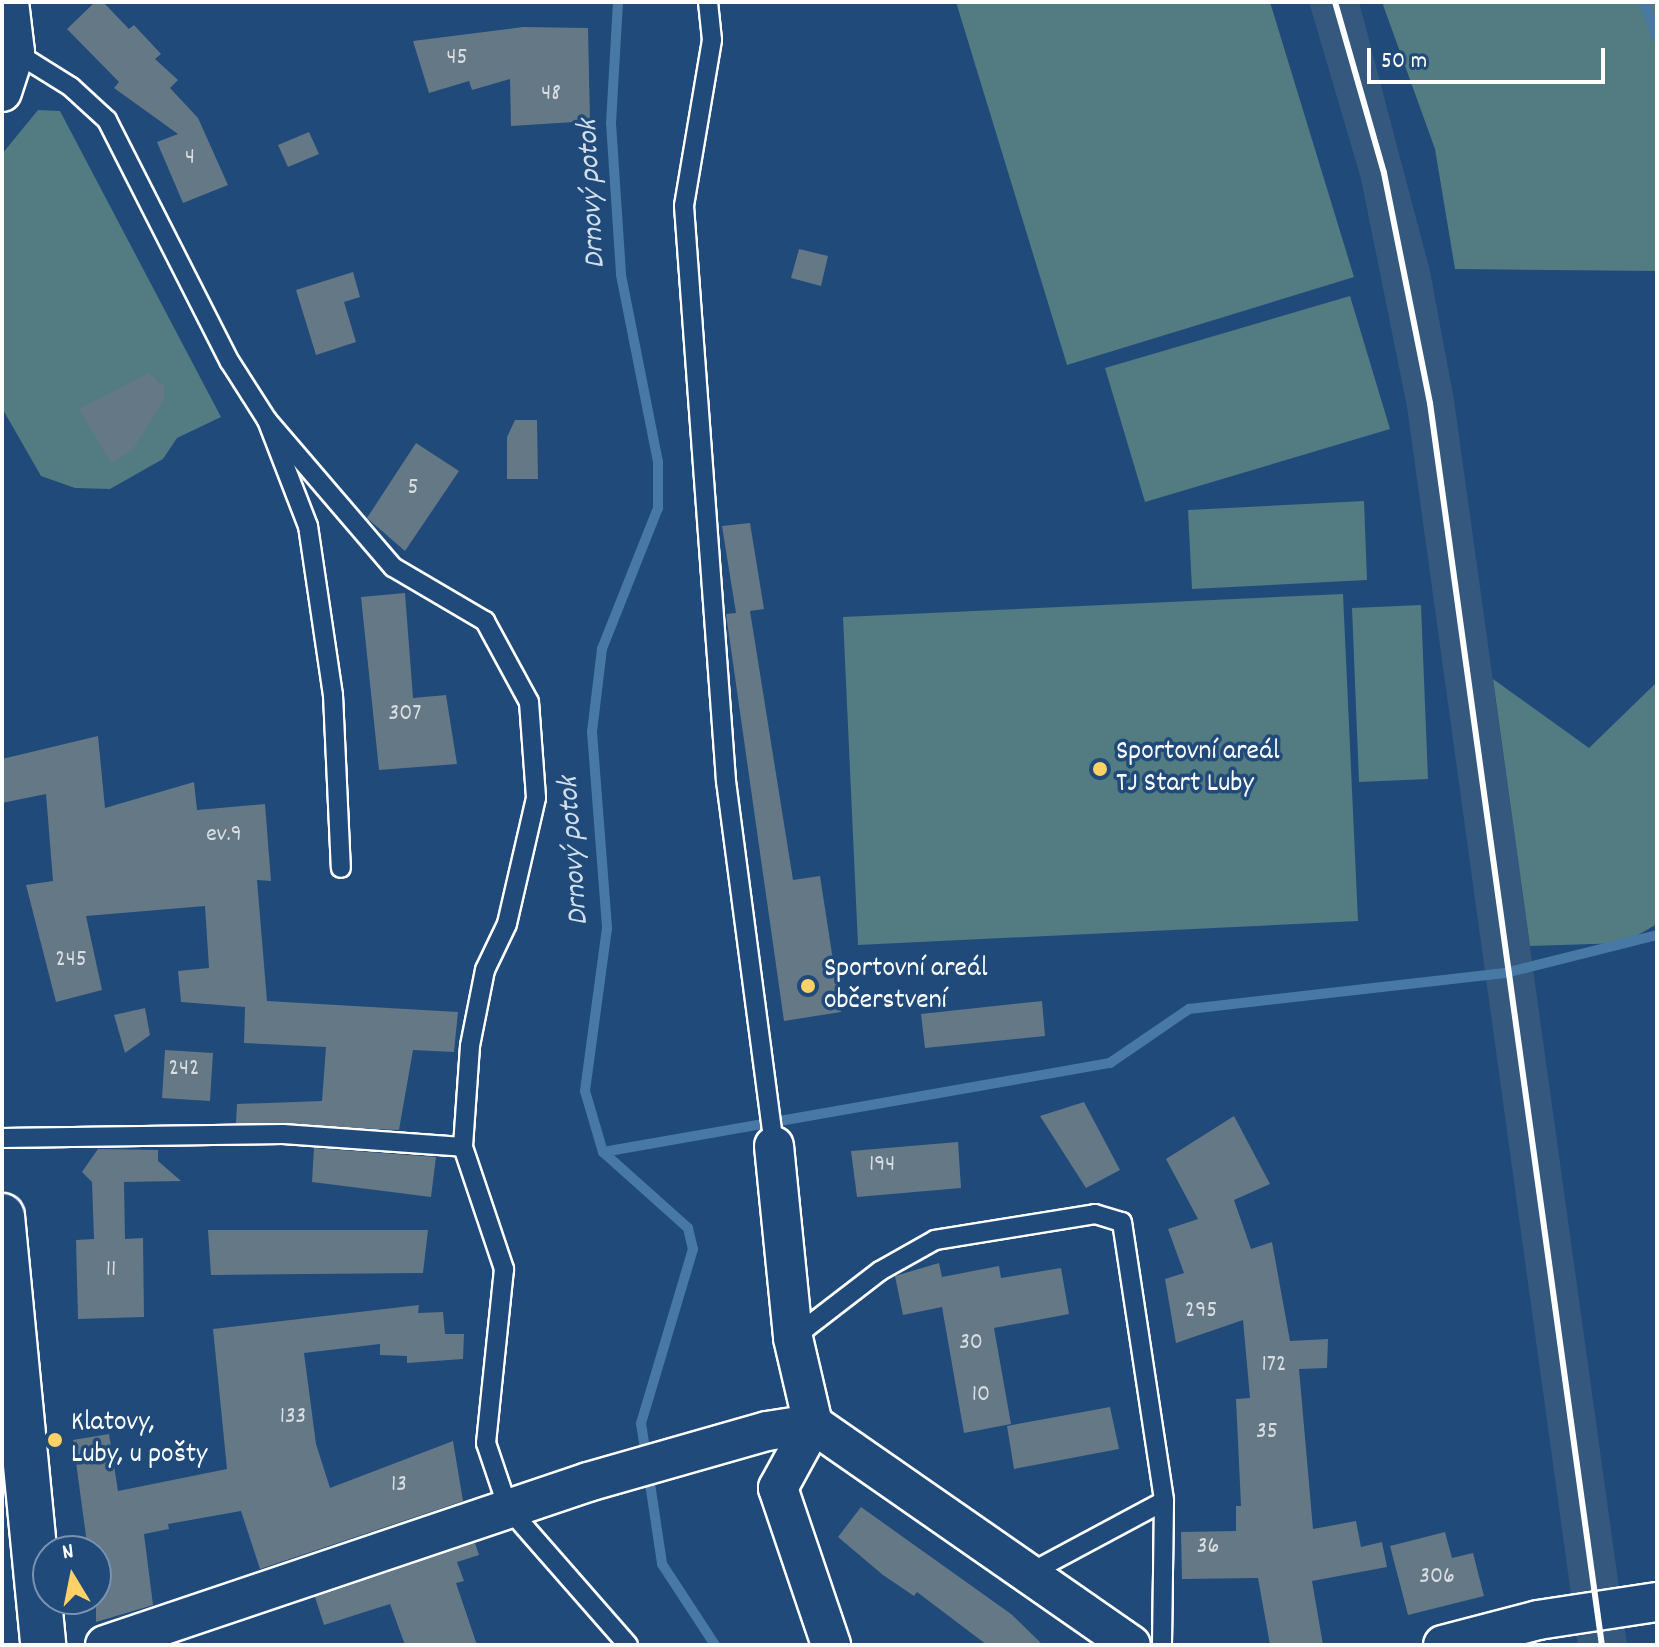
<!DOCTYPE html>
<html>
<head>
<meta charset="utf-8">
<style>
  body { margin:0 }
  #map { position:relative; width:1659px; height:1647px; overflow:hidden; background:#1f4a7a; font-family:Dekko,sans-serif }
  div>[style] { position:absolute }
  .built>* { inset:0; background:#34587e }
  .green>* { inset:0; background:#527b82 }
  .stream>* { height:10px; margin:-5px; padding:0 5px; transform-origin:5px; border-radius:5px; background:#4878a4 }
  .building>* { inset:0; background:#657886 }
  .roads { filter:drop-shadow(2px 0 #fff) drop-shadow(-2px 0 #fff) drop-shadow(0 2px #fff) drop-shadow(0 -2px #fff) }
  .lane>* { height:18px; margin:-9px; padding:0 9px; transform-origin:9px; border-radius:9px; background:#1f4a7a }
  .street>* { height:38px; margin:-19px; padding:0 19px; transform-origin:19px; border-radius:19px; background:#1f4a7a }
  .secondary>* { height:44px; margin:-22px; padding:0 22px; transform-origin:22px; border-radius:22px; background:#1f4a7a }
  .rail>* { height:6px; margin:-3px; padding:0 3px; transform-origin:3px; border-radius:3px; background:#fff }
  .dots>* { width:22px; height:22px; translate:-50% -50%; box-sizing:border-box; border:4px solid #1f4a7a; border-radius:50% }
  span { translate:-50% -50%; white-space:nowrap; text-align:center; line-height:1.15; -webkit-text-stroke:7px #1f4a7a; paint-order:stroke }
  .number-label { font-size:24px; color:#d8dde1 }
  .number-label span { -webkit-text-stroke-width:0 }
  .poi-label { font-size:28px; color:#fff }
  .left { translate:0 -50%; text-align:left }
  .water-label { font-size:30px; color:#d1dde8; font-style:italic }
  .frame { position:absolute; inset:0; border:4px solid #fff; pointer-events:none }
  .north { position:absolute; left:32px; top:1535px; width:80px; height:80px; box-sizing:border-box; background:#1f4a7a; border:2px solid #7992af; border-radius:50%; rotate:350deg; font-size:22px; font-weight:700; line-height:32px; text-align:center; color:#fff }
  .north::after { content:''; display:block; margin:auto; width:28px; height:36px; background:#ffd166; clip-path:polygon(50% 0,100% 100%,50% 72%,0 100%) }
  .scale { position:absolute; left:1367px; top:48px; width:238px; height:36px; box-sizing:border-box; border:4px solid #fff; border-top:0; padding-left:10px; font-size:24px; line-height:28px; white-space:nowrap; color:#fff; -webkit-text-stroke:6px #1f4a7a; paint-order:stroke }
</style>
</head>
<body>
<div id="map">
  <div class="built">
    <i style="clip-path:polygon(1309px 2px,1359px 2px,1430px 271px,1454px 400px,1627px 1645px,1578px 1645px,1407px 407px,1361px 179px)"></i>
  </div>
  <div class="green">
    <i style="clip-path:polygon(956px 2px,1270px 2px,1354px 277px,1067px 365px)"></i>
    <i style="clip-path:polygon(1382px 2px,1657px 2px,1657px 271px,1455px 269px,1435px 149px)"></i>
    <i style="clip-path:polygon(38px 110px,60px 111px,221px 417px,177px 438px,163px 459px,110px 489px,75px 488px,41px 476px,2px 408px,2px 154px)"></i>
    <i style="clip-path:polygon(1350px 296px,1390px 429px,1145px 502px,1105px 368px)"></i>
    <i style="clip-path:polygon(1364px 501px,1367px 580px,1192px 589px,1188px 510px)"></i>
    <i style="clip-path:polygon(1343px 594px,1358px 921px,858px 945px,843px 617px)"></i>
    <i style="clip-path:polygon(1421px 605px,1428px 779px,1359px 782px,1352px 608px)"></i>
    <i style="clip-path:polygon(1493px 679px,1589px 748px,1657px 682px,1657px 924px,1624px 943px,1530px 946px)"></i>
  </div>
  <div class="stream">
    <i style="left:618px;top:2px;width:121px;rotate:93.3deg"></i>
    <i style="left:611px;top:123px;width:152px;rotate:86.2deg"></i>
    <i style="left:621px;top:275px;width:191px;rotate:78.8deg"></i>
    <i style="left:658px;top:462px;width:46px;rotate:90deg"></i>
    <i style="left:658px;top:508px;width:152px;rotate:111.7deg"></i>
    <i style="left:602px;top:649px;width:84px;rotate:96.9deg"></i>
    <i style="left:592px;top:732px;width:197px;rotate:85.6deg"></i>
    <i style="left:607px;top:928px;width:164px;rotate:97.7deg"></i>
    <i style="left:585px;top:1091px;width:64px;rotate:73.6deg"></i>
    <i style="left:603px;top:1152px;width:114px;rotate:41.8deg"></i>
    <i style="left:688px;top:1228px;width:22px;rotate:77deg"></i>
    <i style="left:693px;top:1249px;width:182px;rotate:106.6deg"></i>
    <i style="left:641px;top:1423px;width:143px;rotate:81.5deg"></i>
    <i style="left:662px;top:1564px;width:97px;rotate:56.8deg"></i>
    <i style="left:1644px;top:2px;width:37px;rotate:70deg"></i>
    <i style="left:603px;top:1152px;width:515px;rotate:-9.96deg"></i>
    <i style="left:1110px;top:1063px;width:96px;rotate:-34.4deg"></i>
    <i style="left:1189px;top:1009px;width:318px;rotate:-6.5deg"></i>
    <i style="left:1505px;top:973px;width:157px;rotate:-14deg"></i>
  </div>
  <div class="building">
    <i style="clip-path:polygon(95px 2px,103px 2px,129px 29px,134px 25px,161px 54px,155px 59px,178px 80px,170px 88px,198px 118px,228px 185px,183px 203px,157px 142px,178px 134px,114px 88px,119px 82px,67px 29px)"></i>
    <i style="clip-path:polygon(523px 27px,588px 28px,590px 121px,511px 126px,510px 79px,472px 90px,469px 81px,429px 93px,413px 41px)"></i>
    <i style="clip-path:polygon(309px 132px,319px 154px,288px 167px,278px 145px)"></i>
    <i style="clip-path:polygon(799px 249px,828px 256px,821px 286px,791px 278px)"></i>
    <i style="clip-path:polygon(353px 272px,360px 297px,344px 302px,356px 342px,316px 355px,296px 290px)"></i>
    <i style="clip-path:polygon(149px 373px,164px 386px,164px 400px,132px 451px,111px 463px,79px 409px)"></i>
    <i style="clip-path:polygon(515px 420px,537px 420px,538px 479px,507px 479px,507px 437px)"></i>
    <i style="clip-path:polygon(416px 443px,459px 471px,405px 551px,367px 518px)"></i>
    <i style="clip-path:polygon(750px 523px,764px 609px,750px 611px,793px 880px,820px 876px,841px 1012px,784px 1021px,726px 614px,736px 613px,722px 526px)"></i>
    <i style="clip-path:polygon(405px 593px,413px 698px,446px 695px,457px 764px,379px 770px,361px 597px)"></i>
    <i style="clip-path:polygon(98px 736px,105px 808px,194px 782px,197px 810px,265px 804px,271px 881px,257px 880px,267px 1001px,458px 1012px,454px 1052px,413px 1050px,399px 1130px,236px 1123px,237px 1104px,322px 1101px,326px 1047px,244px 1043px,245px 1007px,181px 1002px,178px 971px,209px 968px,205px 906px,86px 916px,102px 990px,56px 1002px,26px 885px,53px 881px,46px 794px,2px 803px,2px 759px)"></i>
    <i style="clip-path:polygon(1042px 1001px,1045px 1036px,925px 1048px,921px 1014px)"></i>
    <i style="clip-path:polygon(145px 1008px,150px 1035px,125px 1053px,114px 1015px)"></i>
    <i style="clip-path:polygon(165px 1050px,213px 1053px,210px 1101px,162px 1098px)"></i>
    <i style="clip-path:polygon(1084px 1102px,1120px 1170px,1086px 1188px,1040px 1116px)"></i>
    <i style="clip-path:polygon(1234px 1116px,1270px 1184px,1234px 1200px,1251px 1249px,1272px 1242px,1290px 1341px,1328px 1339px,1327px 1368px,1299px 1369px,1313px 1529px,1356px 1521px,1361px 1547px,1382px 1542px,1387px 1567px,1312px 1581px,1323px 1645px,1270px 1645px,1258px 1578px,1182px 1579px,1181px 1532px,1236px 1531px,1236px 1506px,1241px 1506px,1236px 1399px,1250px 1398px,1243px 1320px,1176px 1343px,1165px 1279px,1184px 1273px,1168px 1229px,1198px 1219px,1166px 1159px)"></i>
    <i style="clip-path:polygon(958px 1142px,961px 1188px,857px 1197px,851px 1151px)"></i>
    <i style="clip-path:polygon(314px 1148px,436px 1157px,431px 1197px,312px 1182px)"></i>
    <i style="clip-path:polygon(98px 1149px,158px 1150px,158px 1161px,181px 1181px,124px 1182px,125px 1239px,143px 1238px,144px 1317px,78px 1319px,76px 1240px,94px 1239px,92px 1182px,82px 1172px)"></i>
    <i style="clip-path:polygon(208px 1230px,428px 1230px,423px 1273px,211px 1275px)"></i>
    <i style="clip-path:polygon(939px 1263px,942px 1277px,999px 1266px,1001px 1278px,1061px 1268px,1069px 1314px,994px 1328px,1011px 1424px,964px 1433px,942px 1307px,903px 1315px,895px 1276px)"></i>
    <i style="clip-path:polygon(419px 1305px,418px 1313px,443px 1312px,445px 1334px,464px 1334px,463px 1359px,407px 1363px,407px 1356px,380px 1355px,380px 1344px,304px 1353px,316px 1444px,330px 1488px,453px 1441px,463px 1501px,260px 1569px,241px 1511px,168px 1524px,169px 1529px,144px 1534px,153px 1605px,96px 1622px,96px 1551px,88px 1551px,73px 1440px,109px 1434px,118px 1491px,227px 1469px,213px 1329px)"></i>
    <i style="clip-path:polygon(1110px 1407px,1119px 1449px,1014px 1469px,1007px 1426px)"></i>
    <i style="clip-path:polygon(861px 1507px,1011px 1614px,1043px 1645px,987px 1645px,917px 1592px,914px 1596px,883px 1575px,838px 1537px)"></i>
    <i style="clip-path:polygon(1445px 1532px,1452px 1558px,1473px 1553px,1484px 1596px,1408px 1615px,1390px 1546px)"></i>
    <i style="clip-path:polygon(475px 1543px,479px 1555px,457px 1562px,464px 1581px,456px 1583px,477px 1645px,405px 1645px,390px 1604px,324px 1625px,315px 1597px)"></i>
  </div>
  <div class="roads">
    <div class="lane">
      <i style="left:708px;top:2px;width:38px;rotate:84deg"></i>
      <i style="left:712px;top:40px;width:168px;rotate:99.6deg"></i>
      <i style="left:684px;top:206px;width:577px;rotate:85.82deg"></i>
      <i style="left:726px;top:781px;width:368px;rotate:82.5deg"></i>
      <i style="left:15px;top:52px;width:66px;rotate:32deg"></i>
      <i style="left:71px;top:87px;width:49px;rotate:42.5deg"></i>
      <i style="left:107px;top:120px;width:271px;rotate:63.1deg"></i>
      <i style="left:230px;top:362px;width:69px;rotate:57.5deg"></i>
      <i style="left:267px;top:420px;width:114px;rotate:68.9deg"></i>
      <i style="left:308px;top:526px;width:171px;rotate:81.6deg"></i>
      <i style="left:333px;top:695px;width:173px;rotate:87.4deg"></i>
      <i style="left:267px;top:420px;width:194px;rotate:49.4deg"></i>
      <i style="left:393px;top:567px;width:107px;rotate:30.4deg"></i>
      <i style="left:485px;top:621px;width:92px;rotate:61.5deg"></i>
      <i style="left:529px;top:702px;width:96px;rotate:85.8deg"></i>
      <i style="left:536px;top:798px;width:129px;rotate:103deg"></i>
      <i style="left:507px;top:924px;width:51px;rotate:115.6deg"></i>
      <i style="left:485px;top:970px;width:77px;rotate:101.2deg"></i>
      <i style="left:470px;top:1046px;width:101px;rotate:94deg"></i>
      <i style="left:463px;top:1147px;width:129px;rotate:71.4deg"></i>
      <i style="left:504px;top:1269px;width:175px;rotate:95.9deg"></i>
      <i style="left:486px;top:1443px;width:69px;rotate:71.3deg"></i>
      <i style="left:508px;top:1508px;width:182px;rotate:48.8deg"></i>
      <i style="left:2px;top:1138px;width:281px;rotate:-0.8deg"></i>
      <i style="left:283px;top:1134px;width:180px;rotate:4.1deg"></i>
      <i style="left:793px;top:1338px;width:110px;rotate:-37.6deg"></i>
      <i style="left:880px;top:1271px;width:63px;rotate:-29.4deg"></i>
      <i style="left:935px;top:1240px;width:162px;rotate:-9.2deg"></i>
      <i style="left:1095px;top:1214px;width:28px;rotate:17deg"></i>
      <i style="left:1122px;top:1222px;width:282px;rotate:81.4deg"></i>
      <i style="left:1164px;top:1501px;width:144px;rotate:90.8deg"></i>
      <i style="left:1028px;top:1574px;width:154px;rotate:-28.2deg"></i>
    </div>
    <div class="street">
      <i style="left:2px;top:92px;width:42px;rotate:-72deg"></i>
      <i style="left:15px;top:52px;width:50px;rotate:-96.8deg"></i>
      <i style="left:774px;top:1146px;width:193px;rotate:84.3deg"></i>
      <i style="left:793px;top:1338px;width:88px;rotate:76.9deg"></i>
      <i style="left:813px;top:1424px;width:387px;rotate:34.8deg"></i>
      <i style="left:813px;top:1424px;width:73px;rotate:118.7deg"></i>
      <i style="left:778px;top:1488px;width:166px;rotate:71.3deg"></i>
      <i style="left:105px;top:1645px;width:510px;rotate:-18.65deg"></i>
      <i style="left:588px;top:1482px;width:186px;rotate:-15.9deg"></i>
      <i style="left:767px;top:1431px;width:47px;rotate:-8.7deg"></i>
      <i style="left:1443px;top:1645px;width:98px;rotate:-14.7deg"></i>
      <i style="left:1538px;top:1620px;width:120px;rotate:-8.6deg"></i>
    </div>
    <div class="secondary">
      <i style="left:2px;top:1216px;width:431px;rotate:84.5deg"></i>
    </div>
  </div>
  <div class="rail">
    <i style="left:1335px;top:2px;width:178px;rotate:74deg"></i>
    <i style="left:1384px;top:173px;width:235px;rotate:78.7deg"></i>
    <i style="left:1430px;top:403px;width:1254px;rotate:82.12deg"></i>
  </div>
  <div class="dots">
    <i style="left:1100px;top:769px;background:#ffd166"></i>
    <i style="left:808px;top:986px;background:#ffd166"></i>
    <i style="left:55px;top:1440px;background:#ffd166"></i>
  </div>
  <div class="number-label">
    <span style="left:457px;top:59px">45</span>
    <span style="left:551px;top:95px">48</span>
    <span style="left:190px;top:159px">4</span>
    <span style="left:413px;top:489px">5</span>
    <span style="left:405px;top:715px">307</span>
    <span style="left:224px;top:836px">ev.9</span>
    <span style="left:71px;top:961px">245</span>
    <span style="left:184px;top:1070px">242</span>
    <span style="left:882px;top:1166px">194</span>
    <span style="left:111px;top:1271px">11</span>
    <span style="left:1201px;top:1312px">295</span>
    <span style="left:971px;top:1344px">30</span>
    <span style="left:1274px;top:1366px">172</span>
    <span style="left:981px;top:1396px">10</span>
    <span style="left:293px;top:1418px">133</span>
    <span style="left:1267px;top:1433px">35</span>
    <span style="left:399px;top:1486px">13</span>
    <span style="left:1208px;top:1548px">36</span>
    <span style="left:1437px;top:1578px">306</span>
  </div>
  <div class="poi-label">
    <span class="left" style="left:1116px;top:769px">Sportovní areál<br>TJ Start Luby</span>
    <span class="left" style="left:824px;top:986px">Sportovní areál<br>občerstvení</span>
    <span class="left" style="left:71px;top:1440px">Klatovy,<br>Luby, u pošty</span>
  </div>
  <div class="water-label">
    <span style="left:594px;top:194px;rotate:-93deg">Drnový potok</span>
    <span style="left:576px;top:851px;rotate:-94deg">Drnový potok</span>
  </div>
  <div class="frame"></div>
  <div class="north">N</div>
  <div class="scale">50 m</div>
</div>
</body>
</html>
